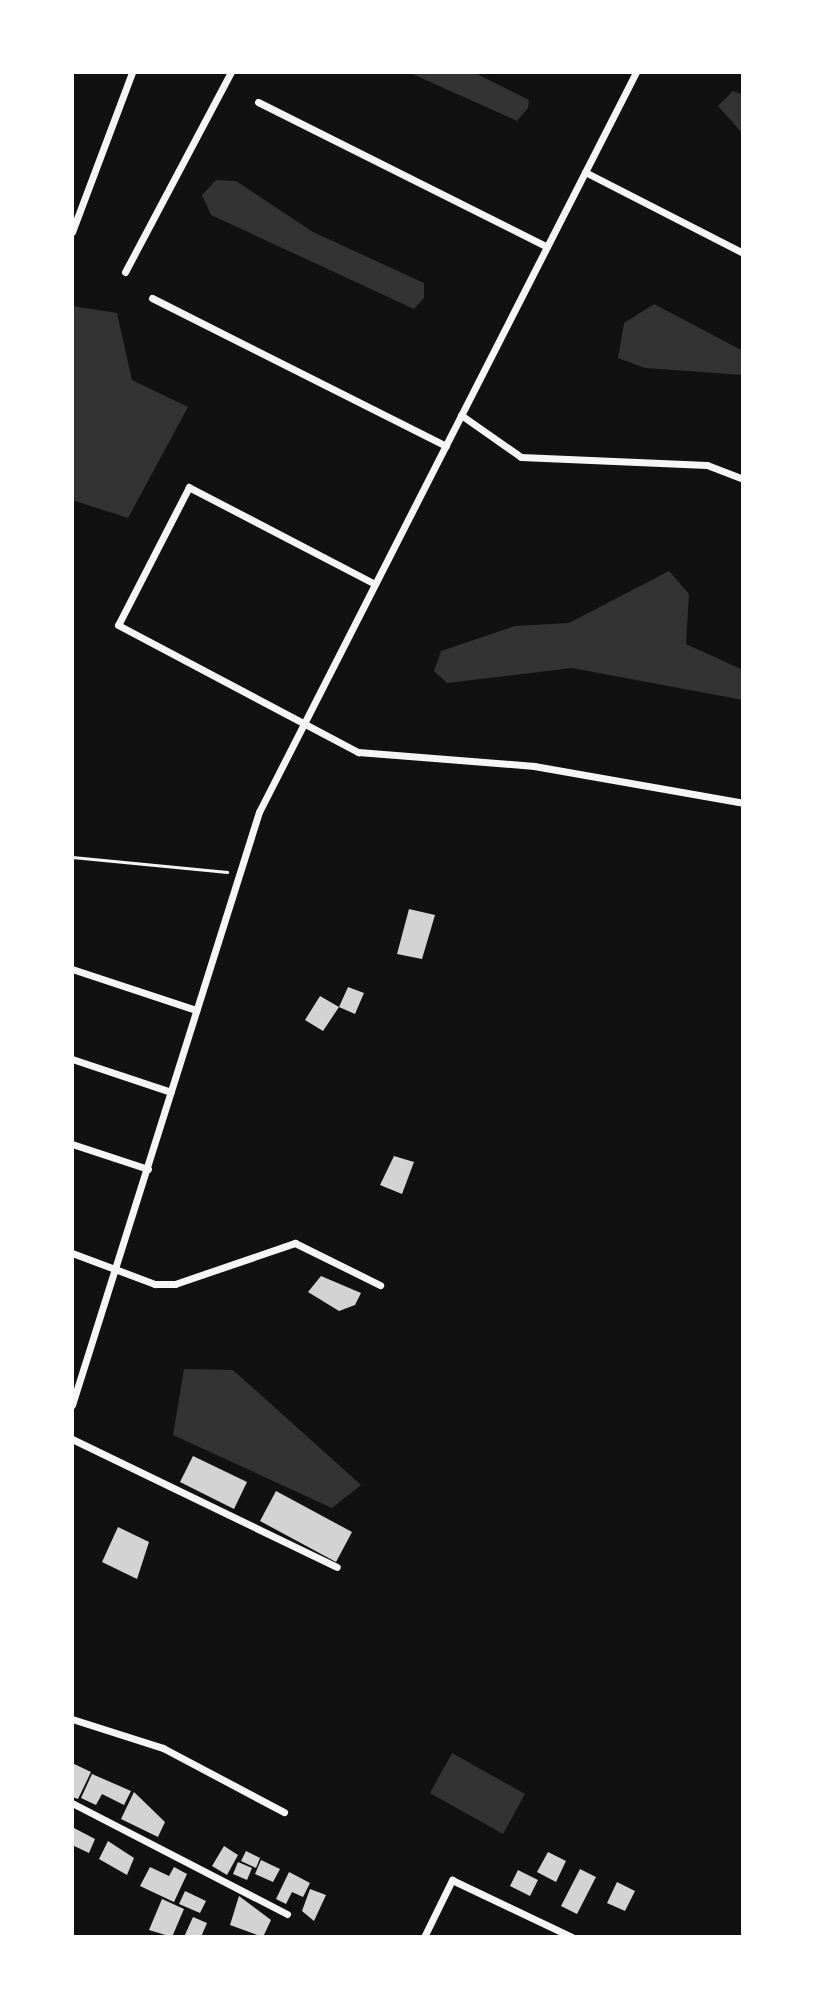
<!DOCTYPE html>
<html>
<head>
<meta charset="utf-8">
<style>
  body { margin:0 }
  #map { position:relative; width:815px; height:2009px; overflow:hidden; background:#111; font-family:"Zilla Slab",serif }
  div>[style] { position:absolute }
  .water>* { inset:0; background:#333 }
  .building>* { inset:0; background:#d3d3d3 }
  .path>* { height:3px; margin:-1.5px; padding:0 1.5px; transform-origin:1.5px; border-radius:1.5px; background:#f5f5f5 }
  .minor>* { height:7px; margin:-3.5px; padding:0 3.5px; transform-origin:3.5px; border-radius:3.5px; background:#f5f5f5 }
  span { translate:-50% -50%; white-space:nowrap; text-align:center; line-height:1.15; -webkit-text-stroke:7px #fff; paint-order:stroke }
  .frame { position:absolute; inset:0; border:74px solid #fff; pointer-events:none }
</style>
</head>
<body>
<div id="map">
  <div class="water">
    <i style="clip-path:polygon(408px 72px,473px 72px,529px 100px,528px 108px,517px 121px)"></i>
    <i style="clip-path:polygon(733px 91px,743px 95px,743px 134px,718px 106px)"></i>
    <i style="clip-path:polygon(216px 180px,236px 181px,313px 232px,424px 283px,424px 298px,414px 309px,211px 215px,202px 195px)"></i>
    <i style="clip-path:polygon(654px 304px,743px 351px,743px 375px,645px 368px,618px 358px,624px 323px)"></i>
    <i style="clip-path:polygon(72px 306px,117px 313px,132px 380px,188px 407px,128px 518px,72px 500px)"></i>
    <i style="clip-path:polygon(669px 571px,689px 594px,686px 644px,743px 670px,743px 700px,572px 668px,447px 683px,434px 671px,441px 651px,515px 626px,569px 623px)"></i>
    <i style="clip-path:polygon(184px 1369px,233px 1370px,361px 1485px,332px 1508px,173px 1435px)"></i>
    <i style="clip-path:polygon(452px 1753px,525px 1794px,503px 1834px,430px 1793px)"></i>
  </div>
  <div class="building">
    <i style="clip-path:polygon(409px 909px,435px 915px,422px 959px,397px 954px)"></i>
    <i style="clip-path:polygon(348px 987px,364px 993px,355px 1014px,339px 1007px,323px 1031px,305px 1020px,320px 996px,339px 1007px)"></i>
    <i style="clip-path:polygon(394px 1156px,414px 1162px,402px 1194px,380px 1185px)"></i>
    <i style="clip-path:polygon(321px 1276px,361px 1293px,355px 1305px,339px 1311px,308px 1292px)"></i>
    <i style="clip-path:polygon(193px 1456px,247px 1482px,234px 1509px,180px 1482px)"></i>
    <i style="clip-path:polygon(276px 1491px,352px 1532px,336px 1562px,260px 1521px)"></i>
    <i style="clip-path:polygon(118px 1527px,149px 1542px,137px 1579px,102px 1562px)"></i>
    <i style="clip-path:polygon(72px 1763px,91px 1772px,78px 1799px,72px 1797px)"></i>
    <i style="clip-path:polygon(92px 1774px,131px 1791px,124px 1805px,102px 1794px,96px 1805px,81px 1798px)"></i>
    <i style="clip-path:polygon(134px 1792px,165px 1822px,158px 1837px,121px 1819px)"></i>
    <i style="clip-path:polygon(72px 1827px,95px 1839px,89px 1853px,72px 1845px)"></i>
    <i style="clip-path:polygon(108px 1841px,134px 1858px,127px 1875px,99px 1859px)"></i>
    <i style="clip-path:polygon(224px 1846px,238px 1855px,227px 1875px,212px 1866px)"></i>
    <i style="clip-path:polygon(246px 1851px,260px 1858px,256px 1868px,241px 1861px)"></i>
    <i style="clip-path:polygon(548px 1852px,566px 1861px,556px 1882px,537px 1872px)"></i>
    <i style="clip-path:polygon(261px 1860px,280px 1869px,273px 1882px,255px 1874px)"></i>
    <i style="clip-path:polygon(238px 1862px,252px 1868px,247px 1880px,233px 1874px)"></i>
    <i style="clip-path:polygon(150px 1867px,169px 1876px,174px 1867px,187px 1874px,174px 1902px,140px 1886px)"></i>
    <i style="clip-path:polygon(580px 1869px,596px 1877px,577px 1914px,561px 1906px)"></i>
    <i style="clip-path:polygon(518px 1870px,538px 1880px,530px 1896px,510px 1886px)"></i>
    <i style="clip-path:polygon(289px 1872px,310px 1883px,303px 1897px,292px 1892px,286px 1904px,276px 1899px)"></i>
    <i style="clip-path:polygon(617px 1882px,635px 1891px,625px 1911px,607px 1903px)"></i>
    <i style="clip-path:polygon(310px 1889px,326px 1895px,314px 1921px,302px 1911px)"></i>
    <i style="clip-path:polygon(185px 1891px,206px 1901px,200px 1913px,179px 1904px)"></i>
    <i style="clip-path:polygon(239px 1896px,271px 1920px,263px 1937px,230px 1925px)"></i>
    <i style="clip-path:polygon(162px 1899px,184px 1909px,172px 1937px,149px 1930px)"></i>
    <i style="clip-path:polygon(193px 1917px,207px 1923px,201px 1937px,184px 1937px)"></i>
  </div>
  <div class="path">
    <i style="left:72px;top:857px;width:156px;rotate:5.5deg"></i>
  </div>
  <div class="minor">
    <i style="left:258px;top:102px;width:323px;rotate:26.6deg"></i>
    <i style="left:585px;top:172px;width:178px;rotate:27.1deg"></i>
    <i style="left:72px;top:232px;width:171px;rotate:-69.4deg"></i>
    <i style="left:125px;top:272px;width:226px;rotate:-62.1deg"></i>
    <i style="left:152px;top:298px;width:329px;rotate:26.7deg"></i>
    <i style="left:461px;top:415px;width:73px;rotate:35deg"></i>
    <i style="left:521px;top:457px;width:186px;rotate:2.5deg"></i>
    <i style="left:707px;top:465px;width:39px;rotate:21deg"></i>
    <i style="left:375px;top:584px;width:210px;rotate:-152.5deg"></i>
    <i style="left:189px;top:487px;width:155px;rotate:117.2deg"></i>
    <i style="left:118px;top:625px;width:272px;rotate:27.9deg"></i>
    <i style="left:358px;top:752px;width:177px;rotate:4.5deg"></i>
    <i style="left:534px;top:766px;width:212px;rotate:10deg"></i>
    <i style="left:72px;top:969px;width:131px;rotate:18.3deg"></i>
    <i style="left:72px;top:1059px;width:104px;rotate:18.4deg"></i>
    <i style="left:72px;top:1144px;width:80px;rotate:18.2deg"></i>
    <i style="left:72px;top:1253px;width:89px;rotate:20.5deg"></i>
    <i style="left:155px;top:1284px;width:20px"></i>
    <i style="left:175px;top:1284px;width:127px;rotate:-18.9deg"></i>
    <i style="left:295px;top:1243px;width:95px;rotate:26.3deg"></i>
    <i style="left:72px;top:1405px;width:622px;rotate:-72.5deg"></i>
    <i style="left:259px;top:812px;width:830px;rotate:-63deg"></i>
    <i style="left:72px;top:1439px;width:294px;rotate:25.8deg"></i>
    <i style="left:72px;top:1719px;width:96px;rotate:17.7deg"></i>
    <i style="left:163px;top:1748px;width:137px;rotate:27.9deg"></i>
    <i style="left:72px;top:1803px;width:242px;rotate:27.3deg"></i>
    <i style="left:424px;top:1937px;width:64px;rotate:-63.8deg"></i>
    <i style="left:452px;top:1880px;width:133px;rotate:25.4deg"></i>
  </div>
  <div class="frame"></div>
</div>
</body>
</html>
